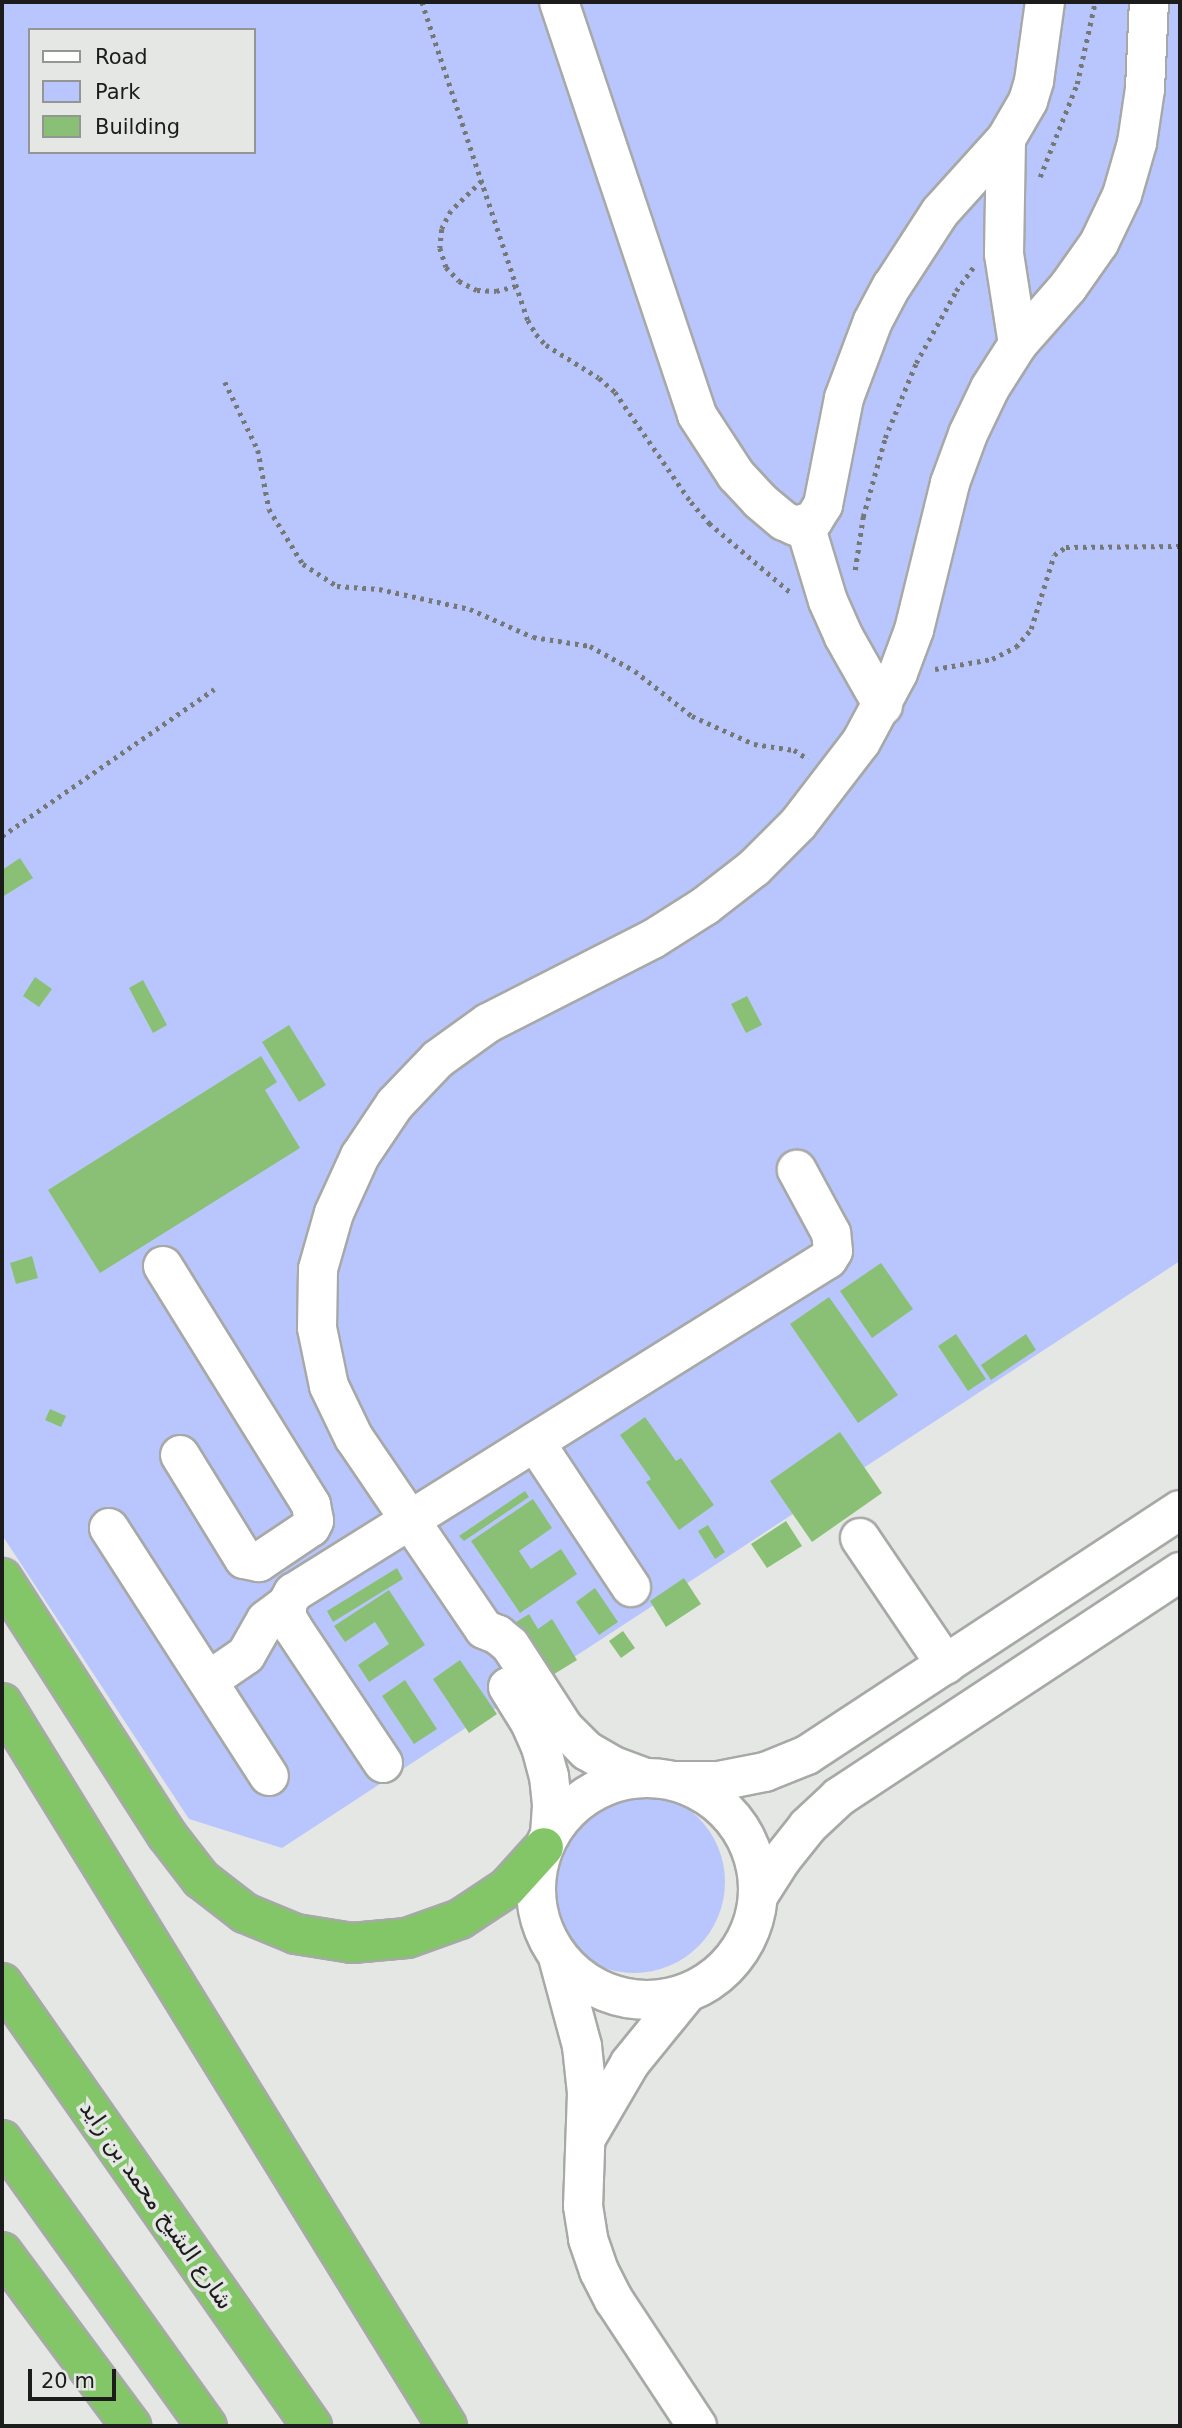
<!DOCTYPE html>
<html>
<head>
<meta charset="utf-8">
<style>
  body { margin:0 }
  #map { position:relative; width:1182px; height:2428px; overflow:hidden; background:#e5e7e4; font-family:"DejaVu Sans",Vazirmatn,sans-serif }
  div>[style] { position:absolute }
  .green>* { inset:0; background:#b9c6fd }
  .round { border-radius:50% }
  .building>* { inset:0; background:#8ac076 }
  .path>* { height:4.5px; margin-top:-2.25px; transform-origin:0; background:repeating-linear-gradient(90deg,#767876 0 3.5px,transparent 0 8.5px) }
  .roads { filter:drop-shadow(2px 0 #a7a9a6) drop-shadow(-2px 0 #a7a9a6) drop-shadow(0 2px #a7a9a6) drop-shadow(0 -2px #a7a9a6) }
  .minor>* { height:38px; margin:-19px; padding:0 19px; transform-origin:19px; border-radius:19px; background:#fff }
  .minor>.ring { margin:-19px; padding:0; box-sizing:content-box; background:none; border:38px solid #fff; border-radius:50% }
  .highway>* { height:38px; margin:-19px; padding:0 19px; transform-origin:19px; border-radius:19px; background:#82c668 }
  span { translate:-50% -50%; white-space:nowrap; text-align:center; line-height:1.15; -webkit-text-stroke:7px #e5e7e4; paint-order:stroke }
  .street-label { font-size:23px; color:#1b1c1b }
  .frame { position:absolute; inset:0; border:4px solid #1b1c1b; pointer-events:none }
  .legend { position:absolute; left:28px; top:28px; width:228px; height:126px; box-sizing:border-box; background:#e5e7e4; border:2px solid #949694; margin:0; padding:9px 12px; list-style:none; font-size:21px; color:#1b1c1b }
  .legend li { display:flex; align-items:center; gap:14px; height:35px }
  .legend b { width:35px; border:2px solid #949694 }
  .scale { position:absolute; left:28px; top:2369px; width:88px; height:32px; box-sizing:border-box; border:4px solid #1b1c1b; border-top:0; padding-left:9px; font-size:21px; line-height:24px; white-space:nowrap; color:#1b1c1b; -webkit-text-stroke:5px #e5e7e4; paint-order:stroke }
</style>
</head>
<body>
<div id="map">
  <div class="green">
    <i style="clip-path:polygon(evenodd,2px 2px,1180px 2px,1180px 1261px,282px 1848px,189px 1819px,2px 1535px,2px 2px,30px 30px,254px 30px,254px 152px,30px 152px,30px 30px)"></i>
    <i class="round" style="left:543px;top:1791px;width:182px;height:182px"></i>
  </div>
  <div class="building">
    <i style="clip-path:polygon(20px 858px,33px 878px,2px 897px,2px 870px)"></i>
    <i style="clip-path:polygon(35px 977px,52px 989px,39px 1007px,23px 996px)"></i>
    <i style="clip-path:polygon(143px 980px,167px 1025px,153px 1033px,129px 988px)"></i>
    <i style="clip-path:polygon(747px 996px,762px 1025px,746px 1033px,731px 1004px)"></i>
    <i style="clip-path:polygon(289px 1025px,326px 1085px,299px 1102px,262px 1042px)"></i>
    <i style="clip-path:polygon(261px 1056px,277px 1082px,265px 1090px,300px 1148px,100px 1273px,48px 1190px)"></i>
    <i style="clip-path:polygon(32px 1256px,38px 1278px,16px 1284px,10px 1263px)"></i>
    <i style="clip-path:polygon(881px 1263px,913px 1309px,872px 1338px,840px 1291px)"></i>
    <i style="clip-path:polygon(829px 1297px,898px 1395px,858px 1423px,790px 1324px)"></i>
    <i style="clip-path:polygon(956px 1334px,986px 1379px,968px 1391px,938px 1346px)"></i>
    <i style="clip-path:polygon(1026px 1334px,1036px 1350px,991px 1380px,981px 1365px)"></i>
    <i style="clip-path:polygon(50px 1409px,66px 1416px,61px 1427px,45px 1420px)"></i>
    <i style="clip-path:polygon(645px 1417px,676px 1461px,681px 1458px,714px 1505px,679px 1530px,646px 1482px,651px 1479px,620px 1435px)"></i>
    <i style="clip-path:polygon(840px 1432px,882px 1493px,812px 1542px,770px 1481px)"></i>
    <i style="clip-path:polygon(525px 1491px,529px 1497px,464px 1541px,459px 1536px)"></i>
    <i style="clip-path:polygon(533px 1499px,552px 1528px,519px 1551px,531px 1569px,561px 1549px,577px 1574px,520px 1613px,471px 1541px)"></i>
    <i style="clip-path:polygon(786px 1521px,802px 1546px,767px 1568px,751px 1544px)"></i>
    <i style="clip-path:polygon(708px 1525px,725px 1552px,715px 1559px,698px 1531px)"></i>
    <i style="clip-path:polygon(397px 1568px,403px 1579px,333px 1622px,327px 1611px)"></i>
    <i style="clip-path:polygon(684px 1578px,701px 1604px,666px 1627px,650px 1601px)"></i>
    <i style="clip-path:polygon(595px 1588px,618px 1622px,599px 1635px,576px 1602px)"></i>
    <i style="clip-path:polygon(389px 1590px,425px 1645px,369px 1682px,358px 1665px,389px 1644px,375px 1622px,345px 1642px,334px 1626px)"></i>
    <i style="clip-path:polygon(529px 1614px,538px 1629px,552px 1619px,577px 1660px,546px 1679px,513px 1624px)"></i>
    <i style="clip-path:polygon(623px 1631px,635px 1648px,621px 1658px,609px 1641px)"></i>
    <i style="clip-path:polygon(460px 1660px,497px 1714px,469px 1733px,433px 1679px)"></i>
    <i style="clip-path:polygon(405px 1680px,437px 1729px,414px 1744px,382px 1696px)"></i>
  </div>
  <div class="path">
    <i style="left:422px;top:2px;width:335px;rotate:71.6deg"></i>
    <i style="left:528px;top:320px;width:16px;rotate:60deg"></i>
    <i style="left:536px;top:334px;width:15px;rotate:48deg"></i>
    <i style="left:546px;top:345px;width:62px;rotate:31.9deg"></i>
    <i style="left:599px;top:378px;width:21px;rotate:41deg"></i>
    <i style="left:615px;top:392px;width:134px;rotate:55.4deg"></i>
    <i style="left:691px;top:502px;width:28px;rotate:49deg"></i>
    <i style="left:709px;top:523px;width:106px;rotate:40.4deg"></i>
    <i style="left:1040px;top:177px;width:100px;rotate:-68.3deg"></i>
    <i style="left:1077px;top:84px;width:84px;rotate:-77.6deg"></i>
    <i style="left:482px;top:181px;width:43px;rotate:135.9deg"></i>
    <i style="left:451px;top:211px;width:20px;rotate:117deg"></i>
    <i style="left:442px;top:229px;width:19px;rotate:96deg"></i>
    <i style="left:440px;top:248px;width:20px;rotate:72deg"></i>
    <i style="left:446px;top:267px;width:19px;rotate:47deg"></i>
    <i style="left:459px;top:281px;width:20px;rotate:27deg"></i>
    <i style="left:477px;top:290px;width:19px;rotate:3deg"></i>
    <i style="left:496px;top:291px;width:21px;rotate:-14deg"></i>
    <i style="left:225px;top:382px;width:76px;rotate:64.1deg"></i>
    <i style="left:258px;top:450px;width:60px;rotate:79.4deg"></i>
    <i style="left:269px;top:509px;width:65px;rotate:58.3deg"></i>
    <i style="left:303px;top:564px;width:40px;rotate:32.9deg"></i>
    <i style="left:337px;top:586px;width:42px;rotate:4.1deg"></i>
    <i style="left:379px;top:589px;width:93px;rotate:12.4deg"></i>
    <i style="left:470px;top:609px;width:69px;rotate:24deg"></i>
    <i style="left:533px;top:637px;width:58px;rotate:9deg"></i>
    <i style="left:590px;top:646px;width:51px;rotate:29.1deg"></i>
    <i style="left:635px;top:671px;width:73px;rotate:38.3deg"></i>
    <i style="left:692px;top:716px;width:68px;rotate:24.3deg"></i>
    <i style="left:754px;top:744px;width:40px;rotate:8.5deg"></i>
    <i style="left:794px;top:750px;width:17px;rotate:33deg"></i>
    <i style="left:855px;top:570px;width:54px;rotate:-81.4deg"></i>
    <i style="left:863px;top:517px;width:82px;rotate:-74.4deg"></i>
    <i style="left:885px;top:438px;width:81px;rotate:-67.5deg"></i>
    <i style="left:916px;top:363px;width:82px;rotate:-60.9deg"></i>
    <i style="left:956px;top:291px;width:29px;rotate:-54deg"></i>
    <i style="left:935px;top:669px;width:58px;rotate:-10deg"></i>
    <i style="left:992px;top:659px;width:27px;rotate:-27deg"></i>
    <i style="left:1016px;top:647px;width:23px;rotate:-50deg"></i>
    <i style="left:1031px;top:629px;width:77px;rotate:-72.7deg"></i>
    <i style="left:1054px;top:555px;width:14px;rotate:-34deg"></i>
    <i style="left:1066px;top:547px;width:114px;rotate:-0.5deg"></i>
    <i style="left:2px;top:836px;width:258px;rotate:-34.7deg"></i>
  </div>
  <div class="roads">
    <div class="minor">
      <i style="left:559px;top:2px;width:435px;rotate:71.5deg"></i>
      <i style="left:697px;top:415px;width:72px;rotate:57deg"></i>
      <i style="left:736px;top:475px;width:35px;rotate:47deg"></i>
      <i style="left:760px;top:501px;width:31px;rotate:40deg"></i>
      <i style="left:784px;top:521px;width:12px;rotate:24deg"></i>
      <i style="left:795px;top:526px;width:19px;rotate:-16deg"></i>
      <i style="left:813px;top:521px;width:19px;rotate:-58deg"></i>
      <i style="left:823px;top:505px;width:109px;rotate:-78.9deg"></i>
      <i style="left:844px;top:398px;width:82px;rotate:-69.4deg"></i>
      <i style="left:873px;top:321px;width:40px;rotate:-62deg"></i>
      <i style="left:892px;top:286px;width:88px;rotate:-57deg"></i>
      <i style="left:940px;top:212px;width:98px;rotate:-47.9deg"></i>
      <i style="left:1006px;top:139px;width:44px;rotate:-59.9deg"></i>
      <i style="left:1028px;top:101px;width:21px;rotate:-73deg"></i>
      <i style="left:1034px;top:81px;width:80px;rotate:-82.1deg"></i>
      <i style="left:1006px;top:139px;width:115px;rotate:91deg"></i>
      <i style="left:1004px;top:254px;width:91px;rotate:81.2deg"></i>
      <i style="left:805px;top:525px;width:79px;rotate:73.2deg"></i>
      <i style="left:828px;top:601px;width:39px;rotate:66deg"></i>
      <i style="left:844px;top:637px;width:79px;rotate:60.5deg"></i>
      <i style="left:163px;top:1266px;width:281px;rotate:58.2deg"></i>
      <i style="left:311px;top:1505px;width:16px;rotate:79deg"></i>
      <i style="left:314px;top:1521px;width:7px;rotate:117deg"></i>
      <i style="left:311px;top:1527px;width:63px;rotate:146.1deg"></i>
      <i style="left:259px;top:1562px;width:15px;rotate:-169deg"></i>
      <i style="left:244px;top:1559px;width:122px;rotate:-121.6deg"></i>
      <i style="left:535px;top:1442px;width:174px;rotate:56.5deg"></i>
      <i style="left:109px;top:1528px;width:295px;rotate:57.2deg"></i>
      <i style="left:860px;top:1538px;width:153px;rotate:55.9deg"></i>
      <i style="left:208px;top:1681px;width:46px;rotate:-34.4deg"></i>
      <i style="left:246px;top:1655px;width:40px;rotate:-60.3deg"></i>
      <i style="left:266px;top:1620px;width:26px;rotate:-37deg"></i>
      <i style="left:508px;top:1687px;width:39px;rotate:58deg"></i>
      <i style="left:529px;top:1720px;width:30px;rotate:66deg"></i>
      <i style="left:541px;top:1747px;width:30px;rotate:75deg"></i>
      <i style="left:549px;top:1776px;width:30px;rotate:84deg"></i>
      <i style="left:552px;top:1806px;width:29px;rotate:94deg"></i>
      <i style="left:383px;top:1763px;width:162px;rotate:-123.7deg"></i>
      <i style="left:293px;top:1628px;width:13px;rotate:-119deg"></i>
      <i style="left:287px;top:1617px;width:13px;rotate:-90deg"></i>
      <i style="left:287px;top:1604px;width:13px;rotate:-61deg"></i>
      <i style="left:293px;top:1593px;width:631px;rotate:-31.98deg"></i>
      <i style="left:828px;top:1259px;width:9px;rotate:-58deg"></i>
      <i style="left:833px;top:1251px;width:18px;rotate:-96deg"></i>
      <i style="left:831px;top:1233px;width:72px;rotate:-118.4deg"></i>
      <i style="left:646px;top:1778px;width:33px;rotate:-160deg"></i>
      <i style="left:615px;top:1767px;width:32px;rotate:-150deg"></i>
      <i style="left:587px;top:1751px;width:33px;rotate:-135deg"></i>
      <i style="left:564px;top:1728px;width:99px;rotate:-123deg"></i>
      <i style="left:510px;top:1645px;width:16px;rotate:-140deg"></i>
      <i style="left:498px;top:1635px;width:15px;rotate:-157deg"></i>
      <i style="left:484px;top:1629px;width:231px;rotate:-124.2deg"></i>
      <i style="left:354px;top:1438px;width:58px;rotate:-115.7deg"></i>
      <i style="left:329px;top:1386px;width:59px;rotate:-101.7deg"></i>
      <i style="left:317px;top:1328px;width:59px;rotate:-89deg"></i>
      <i style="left:318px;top:1269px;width:58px;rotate:-74.1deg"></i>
      <i style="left:334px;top:1213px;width:63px;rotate:-65.5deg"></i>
      <i style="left:360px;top:1156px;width:63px;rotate:-56.1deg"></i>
      <i style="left:395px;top:1104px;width:62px;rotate:-46.3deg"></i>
      <i style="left:438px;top:1059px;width:62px;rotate:-35.8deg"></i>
      <i style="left:488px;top:1023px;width:185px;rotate:-27deg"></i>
      <i style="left:653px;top:939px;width:62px;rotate:-32.4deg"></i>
      <i style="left:705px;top:906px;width:62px;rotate:-37.8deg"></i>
      <i style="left:754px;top:868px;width:62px;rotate:-45deg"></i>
      <i style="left:798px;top:824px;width:103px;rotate:-52.5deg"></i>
      <i style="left:861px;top:742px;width:78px;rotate:-61.8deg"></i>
      <i style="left:898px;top:673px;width:46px;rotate:-69.6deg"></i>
      <i style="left:914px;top:630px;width:151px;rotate:-76.2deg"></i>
      <i style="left:950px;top:483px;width:52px;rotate:-69.8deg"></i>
      <i style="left:968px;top:434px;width:51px;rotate:-64.4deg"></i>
      <i style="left:990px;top:388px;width:52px;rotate:-57.5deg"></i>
      <i style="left:1018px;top:344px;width:76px;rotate:-48.7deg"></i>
      <i style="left:1068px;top:287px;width:54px;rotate:-54.8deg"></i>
      <i style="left:1099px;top:243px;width:53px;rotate:-64.4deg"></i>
      <i style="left:1122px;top:195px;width:54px;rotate:-73.9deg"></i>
      <i style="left:1137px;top:143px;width:55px;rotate:-81.6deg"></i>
      <i style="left:1145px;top:89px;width:87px;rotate:-87.4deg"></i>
      <i class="ring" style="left:536px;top:1778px;width:184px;height:184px"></i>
      <i style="left:675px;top:1781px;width:44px"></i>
      <i style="left:719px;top:1781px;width:47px;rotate:-11.1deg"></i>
      <i style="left:765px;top:1772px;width:45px;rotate:-22deg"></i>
      <i style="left:807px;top:1755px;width:446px;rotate:-33.3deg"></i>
      <i style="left:758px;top:1896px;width:43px;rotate:-57.4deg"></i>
      <i style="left:781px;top:1860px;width:43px;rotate:-51.5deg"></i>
      <i style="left:808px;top:1826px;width:42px;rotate:-43.1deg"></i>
      <i style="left:839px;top:1797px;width:409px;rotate:-33.4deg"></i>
      <i style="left:558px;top:1957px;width:92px;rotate:74.9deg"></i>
      <i style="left:582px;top:2046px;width:47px;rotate:83.9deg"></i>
      <i style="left:587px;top:2093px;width:113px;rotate:92deg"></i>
      <i style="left:583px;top:2206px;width:33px;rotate:81deg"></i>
      <i style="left:588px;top:2239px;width:34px;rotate:71deg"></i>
      <i style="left:599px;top:2271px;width:33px;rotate:63deg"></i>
      <i style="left:614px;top:2300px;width:151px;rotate:56.6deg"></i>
      <i style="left:588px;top:2135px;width:83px;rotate:-59.7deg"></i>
      <i style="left:630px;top:2063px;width:89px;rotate:-50.9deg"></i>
    </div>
    <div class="highway">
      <i style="left:2px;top:1578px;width:305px;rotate:57.3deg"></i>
      <i style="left:167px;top:1835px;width:56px;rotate:52.3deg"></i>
      <i style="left:201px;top:1879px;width:56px;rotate:37.7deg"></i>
      <i style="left:245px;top:1913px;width:55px;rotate:22.4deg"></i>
      <i style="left:296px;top:1934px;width:57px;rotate:9.1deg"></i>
      <i style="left:352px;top:1943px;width:55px;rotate:-5.2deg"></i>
      <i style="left:407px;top:1938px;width:56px;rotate:-19.7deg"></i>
      <i style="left:460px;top:1919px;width:56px;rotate:-33.4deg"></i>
      <i style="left:507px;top:1888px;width:55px;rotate:-47.9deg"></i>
      <i style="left:2px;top:1703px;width:849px;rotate:58.39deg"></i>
      <i style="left:2px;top:1983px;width:541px;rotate:55.02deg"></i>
      <i style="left:2px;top:2140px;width:352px;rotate:54.4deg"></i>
      <i style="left:2px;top:2252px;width:217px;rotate:53.4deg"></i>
    </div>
  </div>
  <div class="street-label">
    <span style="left:157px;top:2205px;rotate:55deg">شارع الشيخ محمد بن زايد</span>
  </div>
  <div class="frame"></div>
  <ul class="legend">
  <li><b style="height:9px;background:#fff"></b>Road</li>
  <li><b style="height:19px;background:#b9c6fd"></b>Park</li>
  <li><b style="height:19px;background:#8ac076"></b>Building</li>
  </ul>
  <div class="scale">20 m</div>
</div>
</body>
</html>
